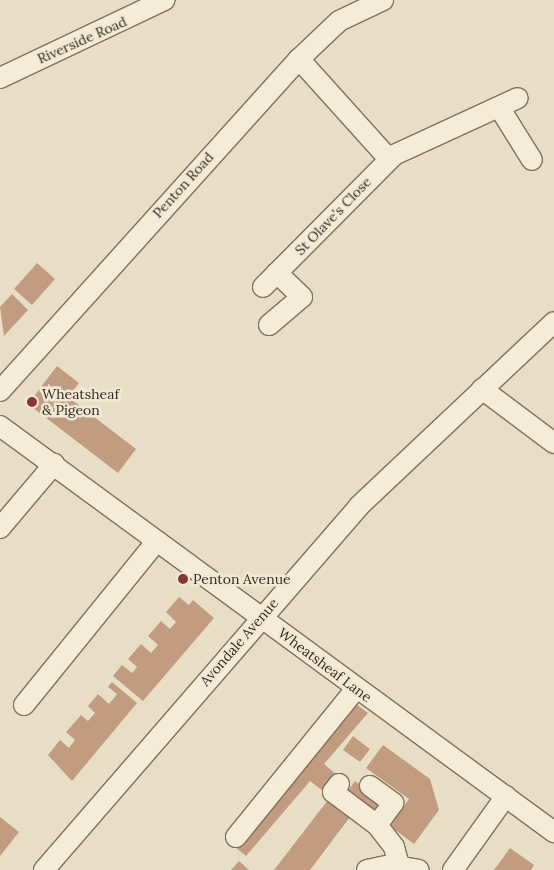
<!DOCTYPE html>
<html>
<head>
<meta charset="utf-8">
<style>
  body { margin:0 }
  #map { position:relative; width:554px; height:870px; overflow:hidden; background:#e8dec5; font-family:Lora,serif }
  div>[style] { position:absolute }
  .building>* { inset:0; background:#c29c80 }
  .roads { filter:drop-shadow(1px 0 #81715d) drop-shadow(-1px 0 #81715d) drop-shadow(0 1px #81715d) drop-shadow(0 -1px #81715d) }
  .minor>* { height:20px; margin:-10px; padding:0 10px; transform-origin:10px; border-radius:10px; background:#f4ecd7 }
  .dots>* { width:14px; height:14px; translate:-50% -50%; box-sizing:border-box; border:2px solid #f1e9d4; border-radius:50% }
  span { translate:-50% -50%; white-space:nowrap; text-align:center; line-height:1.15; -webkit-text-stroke:5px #f1e9d4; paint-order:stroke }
  .street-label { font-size:14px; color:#33291f }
  .poi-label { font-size:14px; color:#33291f }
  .left { translate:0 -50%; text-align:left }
</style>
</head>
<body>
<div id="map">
  <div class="building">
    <i style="clip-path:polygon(37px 263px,55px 279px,32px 305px,14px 289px)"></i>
    <i style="clip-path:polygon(12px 294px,28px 310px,4px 336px,0 307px)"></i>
    <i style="clip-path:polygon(57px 366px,79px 383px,68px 397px,136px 449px,118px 473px,28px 404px)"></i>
    <i style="clip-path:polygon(179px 597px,189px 605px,193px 600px,214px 618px,143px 701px,113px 676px,122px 665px,132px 673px,137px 667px,128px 659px,141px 644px,151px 653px,158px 645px,148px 636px,161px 621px,170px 629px,176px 622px,166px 612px)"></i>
    <i style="clip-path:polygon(112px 682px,137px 703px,72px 781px,48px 755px,60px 740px,69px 748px,75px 740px,66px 732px,81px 715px,88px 721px,95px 713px,88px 706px,98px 694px,109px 704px,117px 694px,108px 687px)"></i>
    <i style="clip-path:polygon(356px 704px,368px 713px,324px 764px,337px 775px,323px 791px,310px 781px,246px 856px,235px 847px)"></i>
    <i style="clip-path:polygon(353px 736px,370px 749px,360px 762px,343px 750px)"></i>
    <i style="clip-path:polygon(383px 745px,430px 779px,439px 810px,414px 844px,390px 826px,409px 799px,366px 768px)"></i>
    <i style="clip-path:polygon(355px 781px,383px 802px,374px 813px,347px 792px)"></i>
    <i style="clip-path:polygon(328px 800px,350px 817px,310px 870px,274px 870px)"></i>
    <i style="clip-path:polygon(0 817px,19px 832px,0 856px)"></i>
    <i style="clip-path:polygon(510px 848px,534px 865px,531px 870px,494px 870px)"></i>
    <i style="clip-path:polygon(239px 861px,249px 870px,231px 870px)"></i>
  </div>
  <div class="roads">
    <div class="minor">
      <i style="left:299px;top:59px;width:135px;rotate:48deg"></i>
      <i style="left:0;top:78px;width:182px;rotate:-25.4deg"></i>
      <i style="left:499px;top:107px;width:62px;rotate:58.1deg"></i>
      <i style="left:263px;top:287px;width:186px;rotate:-45.2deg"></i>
      <i style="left:394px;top:155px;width:136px;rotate:-24.7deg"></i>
      <i style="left:269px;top:325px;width:43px;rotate:-40.3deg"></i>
      <i style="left:302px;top:297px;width:35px;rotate:-136deg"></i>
      <i style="left:482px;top:389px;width:90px;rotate:36.9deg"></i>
      <i style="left:0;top:391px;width:447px;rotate:-48deg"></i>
      <i style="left:299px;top:59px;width:55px;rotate:-43.5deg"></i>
      <i style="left:339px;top:21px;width:49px;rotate:-25.5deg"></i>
      <i style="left:0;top:426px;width:687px;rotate:36.24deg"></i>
      <i style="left:0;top:528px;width:84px;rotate:-49.8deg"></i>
      <i style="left:24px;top:705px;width:211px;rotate:-51deg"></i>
      <i style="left:339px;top:784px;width:10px;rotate:127deg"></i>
      <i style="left:333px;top:792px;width:55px;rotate:36.9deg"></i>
      <i style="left:370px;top:786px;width:29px;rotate:36deg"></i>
      <i style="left:393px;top:803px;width:27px;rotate:126deg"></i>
      <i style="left:377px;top:825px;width:28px;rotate:52deg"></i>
      <i style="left:394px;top:847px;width:20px;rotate:75deg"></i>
      <i style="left:236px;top:837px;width:191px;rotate:-51deg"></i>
      <i style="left:44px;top:870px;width:481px;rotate:-49.1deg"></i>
      <i style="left:359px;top:506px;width:268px;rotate:-43.3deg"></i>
      <i style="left:367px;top:870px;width:25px;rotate:-12deg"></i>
      <i style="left:391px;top:865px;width:28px;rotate:10deg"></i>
      <i style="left:453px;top:870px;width:91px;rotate:-54.4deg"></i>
    </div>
  </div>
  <div class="dots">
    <i style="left:32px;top:402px;background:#883635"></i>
    <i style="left:183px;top:579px;background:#883635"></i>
  </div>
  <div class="street-label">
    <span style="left:82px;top:40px;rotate:-24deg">Riverside Road</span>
    <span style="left:183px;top:185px;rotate:-48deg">Penton Road</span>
    <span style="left:333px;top:216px;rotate:-46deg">St Olave's Close</span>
    <span style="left:239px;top:642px;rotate:-49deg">Avondale Avenue</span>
    <span style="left:325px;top:665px;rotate:37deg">Wheatsheaf Lane</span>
  </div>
  <div class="poi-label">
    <span class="left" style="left:42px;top:402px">Wheatsheaf<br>&amp; Pigeon</span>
    <span class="left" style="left:193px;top:579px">Penton Avenue</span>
  </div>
</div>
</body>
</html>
